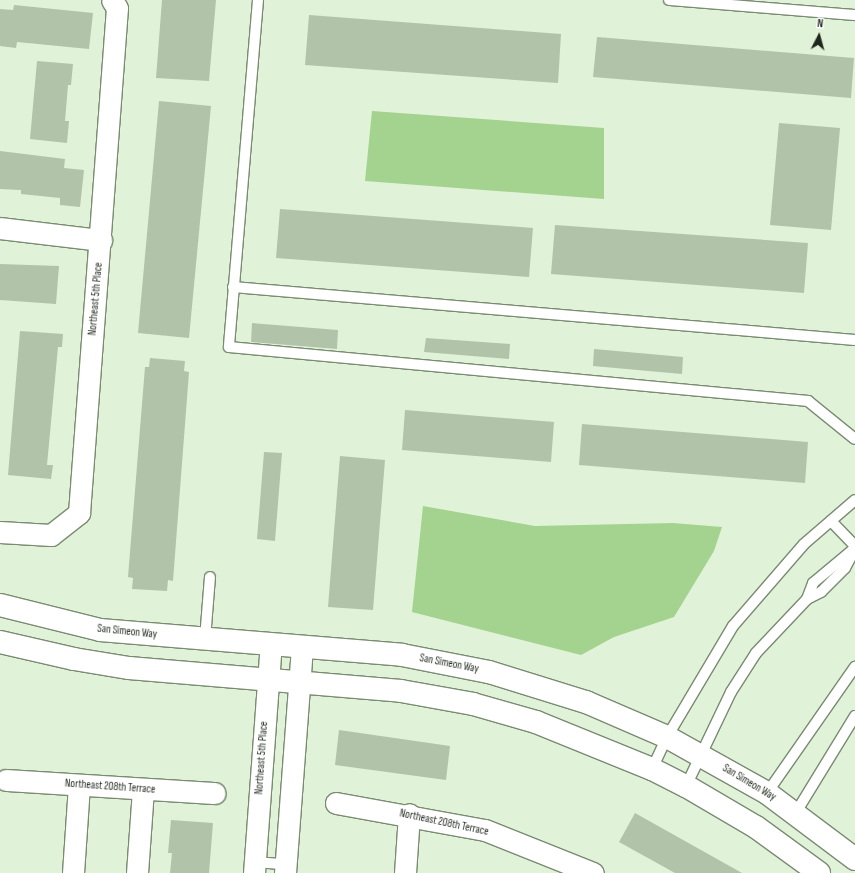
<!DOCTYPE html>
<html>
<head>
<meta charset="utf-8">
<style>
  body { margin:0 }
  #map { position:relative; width:855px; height:873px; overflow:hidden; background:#e0f3d8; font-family:"Sofia Sans Condensed",sans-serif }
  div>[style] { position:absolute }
  .water>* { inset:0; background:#a4d28f }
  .building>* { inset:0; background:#b1c3a9 }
  .roads { filter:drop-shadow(1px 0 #7a8b72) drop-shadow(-1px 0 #7a8b72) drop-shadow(0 1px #7a8b72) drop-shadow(0 -1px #7a8b72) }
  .lane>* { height:10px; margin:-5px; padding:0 5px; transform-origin:5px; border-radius:5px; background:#fff }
  .street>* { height:21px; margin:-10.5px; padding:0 10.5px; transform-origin:10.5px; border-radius:10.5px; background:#fff }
  .secondary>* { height:22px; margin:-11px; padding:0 11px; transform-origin:11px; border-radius:11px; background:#fff }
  span { translate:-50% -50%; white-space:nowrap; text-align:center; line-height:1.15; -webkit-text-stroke:3px #fff; paint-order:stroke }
  .street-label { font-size:11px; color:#1f261c }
  .north { position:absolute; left:799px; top:16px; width:40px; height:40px; -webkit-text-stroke:3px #fff; paint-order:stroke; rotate:6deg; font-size:11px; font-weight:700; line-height:16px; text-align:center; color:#1f261c }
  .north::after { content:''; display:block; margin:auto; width:14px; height:18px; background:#1f261c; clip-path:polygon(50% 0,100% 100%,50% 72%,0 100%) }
</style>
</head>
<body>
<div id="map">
  <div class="water">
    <i style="clip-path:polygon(372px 111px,604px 128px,604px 199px,365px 181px)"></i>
    <i style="clip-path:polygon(423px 506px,535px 526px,673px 523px,722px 527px,714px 551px,674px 617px,614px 637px,581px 655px,412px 612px)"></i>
  </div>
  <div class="building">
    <i style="clip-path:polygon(162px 0,216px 0,209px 81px,156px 78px)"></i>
    <i style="clip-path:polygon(14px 5px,93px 13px,89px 49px,17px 42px,16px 48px,0 46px,0 9px,13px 10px)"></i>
    <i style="clip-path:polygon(309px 15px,561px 34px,558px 83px,305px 65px)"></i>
    <i style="clip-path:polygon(597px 37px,854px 58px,851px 98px,593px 77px)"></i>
    <i style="clip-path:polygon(37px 61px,73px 64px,71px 85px,68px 85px,65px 121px,69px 121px,67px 143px,30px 139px)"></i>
    <i style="clip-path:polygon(159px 101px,211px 106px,189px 338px,138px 333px)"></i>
    <i style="clip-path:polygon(779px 123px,840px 128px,831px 230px,770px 225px)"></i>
    <i style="clip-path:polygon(0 151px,65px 159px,64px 168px,84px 170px,80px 207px,60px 205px,60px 198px,21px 194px,21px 190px,0 189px)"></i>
    <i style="clip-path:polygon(280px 209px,533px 228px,529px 277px,276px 258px)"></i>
    <i style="clip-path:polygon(555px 225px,808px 243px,804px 293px,551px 274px)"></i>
    <i style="clip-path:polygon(0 264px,59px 266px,56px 304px,0 300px)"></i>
    <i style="clip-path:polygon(252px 323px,338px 330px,337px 349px,251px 342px)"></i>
    <i style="clip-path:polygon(20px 331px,63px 334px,62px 347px,58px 347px,47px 465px,53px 465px,51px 479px,8px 475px)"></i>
    <i style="clip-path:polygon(426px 338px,510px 344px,509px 359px,424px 352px)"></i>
    <i style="clip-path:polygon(594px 349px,683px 357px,682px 374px,593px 366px)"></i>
    <i style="clip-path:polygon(150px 358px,185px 361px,184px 371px,189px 372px,173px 581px,168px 580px,167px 591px,132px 589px,133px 578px,128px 577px,145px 367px,149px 367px)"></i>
    <i style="clip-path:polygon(405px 410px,554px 422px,551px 462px,402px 450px)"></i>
    <i style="clip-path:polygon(582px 424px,808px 442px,805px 483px,579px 465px)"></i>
    <i style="clip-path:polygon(264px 452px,282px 453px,275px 541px,257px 539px)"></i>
    <i style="clip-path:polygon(340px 456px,385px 460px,373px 610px,328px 607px)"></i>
    <i style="clip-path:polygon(339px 730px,450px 746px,446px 780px,335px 765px)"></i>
    <i style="clip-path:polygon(635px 813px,742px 873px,675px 873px,619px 842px)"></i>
    <i style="clip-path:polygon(171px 820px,213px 823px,209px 873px,170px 873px,172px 853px,168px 853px)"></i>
  </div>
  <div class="roads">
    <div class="lane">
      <i style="left:258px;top:0;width:348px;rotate:94.8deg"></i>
      <i style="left:229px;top:347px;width:582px;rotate:5.33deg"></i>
      <i style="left:808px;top:401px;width:60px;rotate:39deg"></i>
      <i style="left:669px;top:0;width:187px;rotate:4.6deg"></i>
      <i style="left:233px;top:287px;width:624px;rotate:4.87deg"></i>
      <i style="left:831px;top:521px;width:35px;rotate:46deg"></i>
      <i style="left:807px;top:599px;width:17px;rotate:-69deg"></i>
      <i style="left:813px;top:583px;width:55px;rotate:-39.8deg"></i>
      <i style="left:205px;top:639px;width:62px;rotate:-85.4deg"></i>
      <i style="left:652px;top:769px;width:35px;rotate:-65deg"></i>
      <i style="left:667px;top:737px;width:129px;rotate:-59.3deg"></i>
      <i style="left:733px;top:626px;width:108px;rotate:-49.1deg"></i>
      <i style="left:804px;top:544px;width:67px;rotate:-40.8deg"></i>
      <i style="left:686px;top:786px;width:104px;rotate:-64.4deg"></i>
      <i style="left:731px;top:692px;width:46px;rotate:-57.3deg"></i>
      <i style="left:756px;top:653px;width:74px;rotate:-46.6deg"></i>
      <i style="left:807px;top:599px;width:16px;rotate:-27deg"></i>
      <i style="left:821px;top:592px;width:34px;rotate:-45deg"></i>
      <i style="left:845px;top:568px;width:21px;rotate:-62deg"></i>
      <i style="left:767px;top:793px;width:154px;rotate:-55.1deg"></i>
      <i style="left:795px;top:814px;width:115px;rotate:-58.5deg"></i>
      <i style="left:254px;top:862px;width:31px;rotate:4deg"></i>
    </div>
    <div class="street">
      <i style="left:0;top:228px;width:102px;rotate:6.8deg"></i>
      <i style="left:0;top:532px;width:51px;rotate:3.4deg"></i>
      <i style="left:51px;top:535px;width:36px;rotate:-38deg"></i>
      <i style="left:79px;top:513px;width:506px;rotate:-85.7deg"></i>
      <i style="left:117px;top:8px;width:9px;rotate:-122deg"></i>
      <i style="left:6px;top:780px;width:209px;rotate:3.6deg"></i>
      <i style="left:336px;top:803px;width:151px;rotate:10.3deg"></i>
      <i style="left:485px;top:830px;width:116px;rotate:21.7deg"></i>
      <i style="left:73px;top:873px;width:88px;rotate:-86.1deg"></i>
      <i style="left:137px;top:873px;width:84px;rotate:-85.9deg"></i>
      <i style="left:254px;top:873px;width:230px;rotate:-85.8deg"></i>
      <i style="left:285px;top:873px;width:227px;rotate:-85.7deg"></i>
      <i style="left:405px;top:873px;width:59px;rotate:-86.1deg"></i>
    </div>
    <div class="secondary">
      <i style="left:0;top:605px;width:103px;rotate:14deg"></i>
      <i style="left:100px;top:630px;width:303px;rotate:4.7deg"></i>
      <i style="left:402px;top:655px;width:89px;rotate:11.1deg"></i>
      <i style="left:489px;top:672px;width:102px;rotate:17.2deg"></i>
      <i style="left:586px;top:702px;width:88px;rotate:23.4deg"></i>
      <i style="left:667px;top:737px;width:115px;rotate:29.2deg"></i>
      <i style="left:767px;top:793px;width:110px;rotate:36.9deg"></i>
      <i style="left:0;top:642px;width:76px;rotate:12.9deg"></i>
      <i style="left:74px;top:659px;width:56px;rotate:9.3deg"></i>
      <i style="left:129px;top:668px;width:273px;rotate:4.8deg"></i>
      <i style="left:401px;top:691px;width:73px;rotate:10.2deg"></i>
      <i style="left:473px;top:704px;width:66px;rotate:15.9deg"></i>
      <i style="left:536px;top:722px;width:125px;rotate:22.1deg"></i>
      <i style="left:652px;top:769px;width:38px;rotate:27deg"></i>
      <i style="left:686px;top:786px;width:81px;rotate:30.4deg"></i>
      <i style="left:756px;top:827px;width:78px;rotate:36.1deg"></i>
    </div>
  </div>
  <div class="street-label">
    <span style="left:96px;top:299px;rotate:-85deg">Northeast 5th Place</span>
    <span style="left:127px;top:632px;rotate:6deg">San Simeon Way</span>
    <span style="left:449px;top:664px;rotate:11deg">San Simeon Way</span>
    <span style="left:262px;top:758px;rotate:-86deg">Northeast 5th Place</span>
    <span style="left:749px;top:783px;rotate:31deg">San Simeon Way</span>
    <span style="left:110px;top:787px;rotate:4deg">Northeast 208th Terrace</span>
    <span style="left:444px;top:823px;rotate:12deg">Northeast 208th Terrace</span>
  </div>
  <div class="north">N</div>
</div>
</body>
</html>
